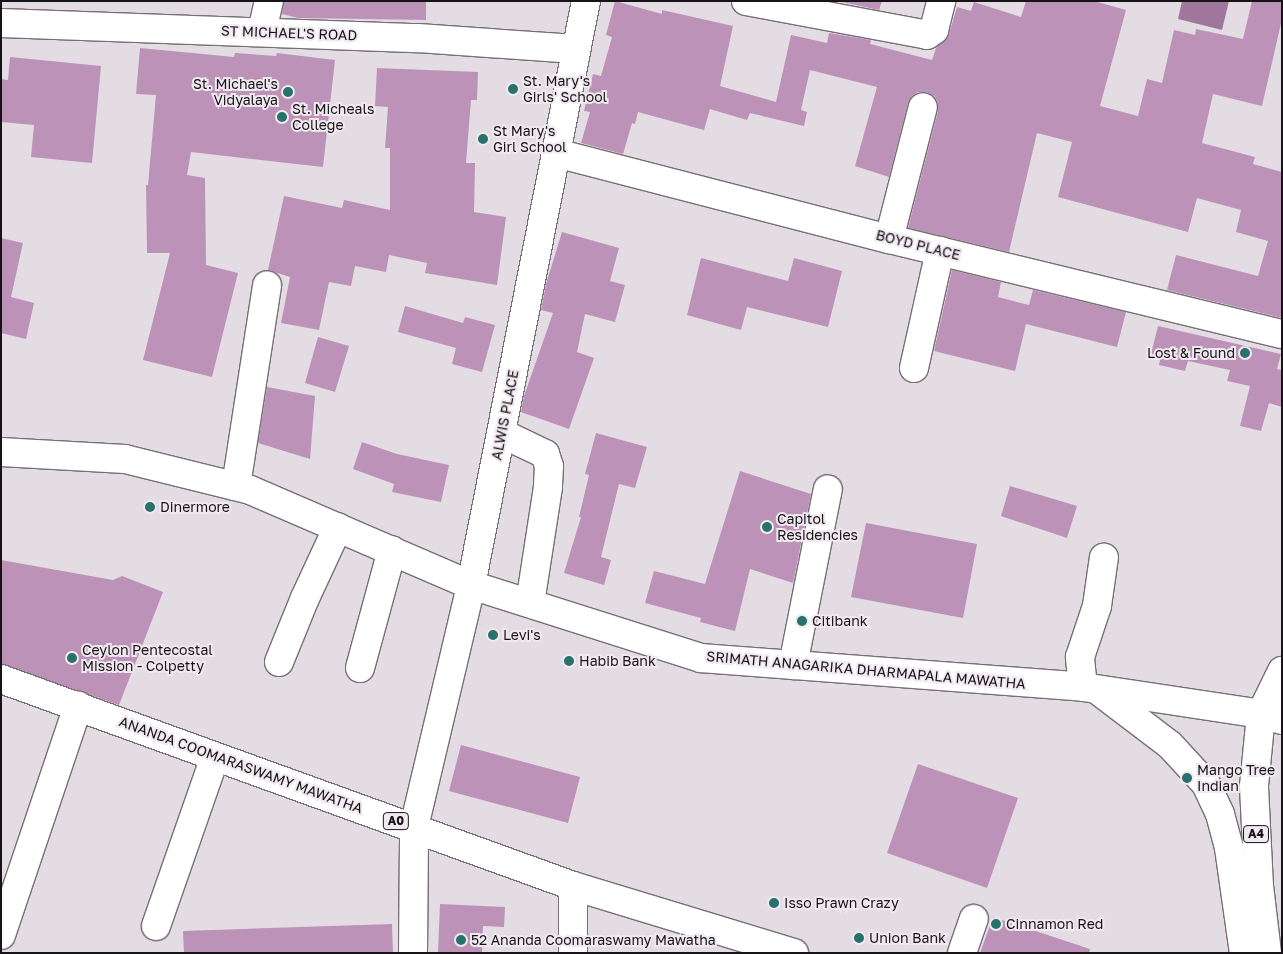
<!DOCTYPE html>
<html>
<head>
<meta charset="utf-8">
<style>
  body { margin:0 }
  #map { position:relative; width:1283px; height:954px; overflow:hidden; background:#e4dce3; font-family:"Golos Text",sans-serif }
  div>[style] { position:absolute }
  .water>* { inset:0; background:#a0779c }
  .building>* { inset:0; background:#bd92b8 }
  .roads { filter:drop-shadow(1px 0 #766f75) drop-shadow(-1px 0 #766f75) drop-shadow(0 1px #766f75) drop-shadow(0 -1px #766f75) }
  .minor>* { height:28px; margin:-14px; padding:0 14px; transform-origin:14px; border-radius:14px; background:#fff }
  .major>* { height:28px; margin:-14px; padding:0 14px; transform-origin:14px; border-radius:14px; background:#fff }
  .highway>* { height:28px; margin:-14px; padding:0 14px; transform-origin:14px; border-radius:14px; background:#fff }
  .dots>* { width:14px; height:14px; translate:-50% -50%; box-sizing:border-box; border:2px solid #f1e9f0; border-radius:50% }
  span { translate:-50% -50%; white-space:nowrap; text-align:center; line-height:1.15; -webkit-text-stroke:4px #f1e9f0; paint-order:stroke }
  .shield-label span { padding:1px 4px; background:#f1e9f0; border:1px solid; border-radius:4px; -webkit-text-stroke-width:0 }
  .shield-label { font-size:12px; color:#171417; font-weight:700 }
  .street-label { font-size:14px; color:#171417 }
  .poi-label { font-size:14px; color:#171417 }
  .left { translate:0 -50%; text-align:left }
  .right { translate:-100% -50%; text-align:right }
  .frame { position:absolute; inset:0; border:2px solid #171417; pointer-events:none }
</style>
</head>
<body>
<div id="map">
  <div class="water">
    <i style="clip-path:polygon(1182px 1px,1229px 1px,1222px 30px,1178px 19px)"></i>
  </div>
  <div class="building">
    <i style="clip-path:polygon(284px 1px,426px 1px,426px 20px,298px 18px,282px 14px)"></i>
    <i style="clip-path:polygon(615px 1px,662px 14px,662px 10px,733px 26px,720px 86px,776px 102px,791px 35px,827px 43px,829px 33px,871px 40px,870px 44px,932px 60px,936px 48px,949px 34px,957px 7px,971px 11px,974px 2px,1021px 17px,1026px 1px,1094px 1px,1126px 10px,1100px 106px,1138px 116px,1147px 79px,1162px 83px,1174px 30px,1195px 35px,1196px 29px,1243px 39px,1252px 1px,1282px 1px,1282px 19px,1262px 106px,1213px 94px,1202px 143px,1255px 157px,1253px 164px,1282px 172px,1282px 318px,1167px 290px,1176px 255px,1258px 276px,1268px 241px,1236px 232px,1241px 210px,1197px 198px,1188px 232px,1058px 197px,1072px 142px,1037px 133px,1009px 252px,908px 228px,938px 111px,938px 103px,934px 96px,926px 92px,918px 92px,912px 96px,908px 103px,889px 177px,855px 166px,877px 87px,810px 70px,801px 110px,807px 112px,804px 126px,750px 113px,747px 120px,710px 109px,704px 130px,638px 112px,635px 124px,632px 123px,623px 154px,581px 143px,590px 112px,584px 111px,593px 74px,601px 76px,612px 37px,606px 35px)"></i>
    <i style="clip-path:polygon(837px 1px,882px 1px,879px 10px)"></i>
    <i style="clip-path:polygon(140px 48px,234px 57px,235px 53px,276px 56px,277px 53px,335px 60px,323px 167px,191px 152px,187px 175px,205px 178px,206px 265px,238px 273px,212px 377px,143px 360px,170px 253px,147px 253px,146px 185px,148px 185px,156px 95px,136px 94px)"></i>
    <i style="clip-path:polygon(10px 57px,101px 66px,92px 163px,31px 157px,34px 125px,1px 122px,1px 79px,8px 80px)"></i>
    <i style="clip-path:polygon(377px 68px,478px 72px,477px 100px,471px 100px,466px 163px,475px 163px,474px 212px,506px 217px,497px 285px,425px 273px,427px 263px,389px 255px,386px 272px,355px 266px,351px 286px,329px 282px,319px 330px,281px 323px,290px 277px,268px 270px,284px 196px,342px 208px,344px 200px,390px 210px,390px 148px,385px 148px,388px 107px,375px 106px)"></i>
    <i style="clip-path:polygon(562px 232px,619px 248px,610px 281px,625px 285px,615px 322px,585px 314px,577px 352px,594px 358px,569px 429px,521px 412px,524px 396px,553px 313px,541px 310px,546px 284px)"></i>
    <i style="clip-path:polygon(1px 238px,23px 243px,11px 297px,34px 303px,26px 339px,1px 333px)"></i>
    <i style="clip-path:polygon(701px 258px,788px 281px,794px 258px,842px 271px,828px 327px,747px 307px,741px 330px,687px 315px)"></i>
    <i style="clip-path:polygon(952px 270px,1001px 282px,998px 297px,1029px 305px,1033px 290px,1126px 312px,1117px 347px,1026px 324px,1015px 371px,934px 351px)"></i>
    <i style="clip-path:polygon(405px 306px,463px 323px,465px 317px,495px 325px,482px 372px,452px 364px,456px 348px,398px 332px)"></i>
    <i style="clip-path:polygon(1158px 326px,1281px 354px,1277px 369px,1282px 370px,1282px 407px,1269px 403px,1261px 431px,1240px 426px,1250px 386px,1227px 381px,1230px 370px,1188px 361px,1185px 371px,1159px 365px,1161px 356px,1151px 354px)"></i>
    <i style="clip-path:polygon(318px 337px,349px 346px,335px 392px,305px 383px)"></i>
    <i style="clip-path:polygon(267px 387px,315px 396px,310px 459px,258px 443px)"></i>
    <i style="clip-path:polygon(596px 433px,647px 447px,635px 488px,619px 484px,601px 557px,611px 560px,604px 585px,564px 573px,581px 517px,579px 517px,589px 475px,585px 474px)"></i>
    <i style="clip-path:polygon(362px 442px,397px 454px,449px 465px,441px 502px,392px 492px,394px 484px,353px 469px)"></i>
    <i style="clip-path:polygon(740px 471px,811px 494px,793px 583px,750px 569px,735px 631px,700px 622px,701px 618px,645px 603px,654px 571px,705px 584px)"></i>
    <i style="clip-path:polygon(1010px 486px,1077px 506px,1067px 538px,1001px 516px)"></i>
    <i style="clip-path:polygon(866px 523px,977px 544px,963px 618px,851px 597px)"></i>
    <i style="clip-path:polygon(1px 560px,113px 580px,122px 576px,163px 592px,119px 705px,1px 664px)"></i>
    <i style="clip-path:polygon(461px 745px,580px 777px,568px 823px,449px 791px)"></i>
    <i style="clip-path:polygon(918px 764px,1018px 798px,987px 888px,887px 853px)"></i>
    <i style="clip-path:polygon(440px 904px,505px 907px,504px 927px,483px 926px,482px 953px,438px 953px)"></i>
    <i style="clip-path:polygon(993px 917px,1090px 949px,1089px 953px,980px 953px)"></i>
    <i style="clip-path:polygon(392px 924px,393px 953px,184px 953px,183px 931px)"></i>
  </div>
  <div class="roads">
    <div class="minor">
      <i style="left:746px;top:1px;width:184px;rotate:10.6deg"></i>
      <i style="left:927px;top:35px;width:9px;rotate:-36deg"></i>
      <i style="left:934px;top:30px;width:30px;rotate:-76deg"></i>
      <i style="left:1px;top:23px;width:417px;rotate:2.1deg"></i>
      <i style="left:418px;top:38px;width:158px;rotate:4deg"></i>
      <i style="left:262px;top:31px;width:31px;rotate:-77deg"></i>
      <i style="left:556px;top:153px;width:344px;rotate:14.5deg"></i>
      <i style="left:889px;top:239px;width:404px;rotate:13.6deg"></i>
      <i style="left:889px;top:239px;width:136px;rotate:-75.6deg"></i>
      <i style="left:914px;top:368px;width:120px;rotate:-77.5deg"></i>
      <i style="left:501px;top:433px;width:49px;rotate:25.5deg"></i>
      <i style="left:545px;top:454px;width:13px;rotate:72deg"></i>
      <i style="left:549px;top:466px;width:21px;rotate:93deg"></i>
      <i style="left:548px;top:487px;width:117px;rotate:98.8deg"></i>
      <i style="left:236px;top:486px;width:203px;rotate:-81.2deg"></i>
      <i style="left:279px;top:662px;width:69px;rotate:-67.9deg"></i>
      <i style="left:305px;top:598px;width:78px;rotate:-65.1deg"></i>
      <i style="left:793px;top:665px;width:179px;rotate:-78.8deg"></i>
      <i style="left:360px;top:668px;width:122px;rotate:-74.8deg"></i>
      <i style="left:1083px;top:687px;width:30px;rotate:-96deg"></i>
      <i style="left:1080px;top:657px;width:54px;rotate:-71.6deg"></i>
      <i style="left:1097px;top:606px;width:49px;rotate:-81.9deg"></i>
      <i style="left:573px;top:886px;width:67px;rotate:90deg"></i>
      <i style="left:156px;top:926px;width:179px;rotate:-70.8deg"></i>
      <i style="left:1px;top:935px;width:242px;rotate:-71.4deg"></i>
      <i style="left:413px;top:953px;width:126px;rotate:-89.5deg"></i>
      <i style="left:414px;top:827px;width:249px;rotate:-76.7deg"></i>
      <i style="left:471px;top:585px;width:595px;rotate:-78.86deg"></i>
      <i style="left:962px;top:953px;width:36px;rotate:-71deg"></i>
    </div>
    <div class="major">
      <i style="left:1px;top:452px;width:124px;rotate:3.2deg"></i>
      <i style="left:125px;top:459px;width:129px;rotate:13.9deg"></i>
      <i style="left:250px;top:490px;width:241px;rotate:23.3deg"></i>
      <i style="left:471px;top:585px;width:241px;rotate:17.6deg"></i>
      <i style="left:701px;top:658px;width:383px;rotate:4.3deg"></i>
      <i style="left:1083px;top:687px;width:180px;rotate:8.6deg"></i>
      <i style="left:1261px;top:714px;width:22px;rotate:16deg"></i>
      <i style="left:1099px;top:691px;width:89px;rotate:37.3deg"></i>
      <i style="left:1170px;top:745px;width:53px;rotate:47.3deg"></i>
      <i style="left:1206px;top:784px;width:33px;rotate:65deg"></i>
      <i style="left:1220px;top:814px;width:35px;rotate:75deg"></i>
      <i style="left:1229px;top:848px;width:106px;rotate:81.9deg"></i>
    </div>
    <div class="highway">
      <i style="left:1px;top:679px;width:608px;rotate:19.89deg"></i>
      <i style="left:573px;top:886px;width:231px;rotate:16.9deg"></i>
      <i style="left:1267px;top:953px;width:67px;rotate:-96.8deg"></i>
      <i style="left:1259px;top:886px;width:100px;rotate:-92.9deg"></i>
      <i style="left:1254px;top:786px;width:72px;rotate:-84.4deg"></i>
      <i style="left:1261px;top:714px;width:48px;rotate:-64deg"></i>
    </div>
  </div>
  <div class="dots">
    <i style="left:513px;top:89px;background:#28716c"></i>
    <i style="left:288px;top:92px;background:#28716c"></i>
    <i style="left:282px;top:117px;background:#28716c"></i>
    <i style="left:483px;top:139px;background:#28716c"></i>
    <i style="left:1245px;top:353px;background:#28716c"></i>
    <i style="left:150px;top:507px;background:#28716c"></i>
    <i style="left:767px;top:527px;background:#28716c"></i>
    <i style="left:802px;top:621px;background:#28716c"></i>
    <i style="left:493px;top:635px;background:#28716c"></i>
    <i style="left:72px;top:658px;background:#28716c"></i>
    <i style="left:569px;top:661px;background:#28716c"></i>
    <i style="left:1187px;top:778px;background:#28716c"></i>
    <i style="left:774px;top:903px;background:#28716c"></i>
    <i style="left:996px;top:924px;background:#28716c"></i>
    <i style="left:859px;top:938px;background:#28716c"></i>
    <i style="left:461px;top:940px;background:#28716c"></i>
  </div>
  <div class="shield-label">
    <span style="left:396px;top:821px">A0</span>
    <span style="left:1256px;top:834px">A4</span>
  </div>
  <div class="street-label">
    <span style="left:289px;top:33px;rotate:2deg">ST MICHAEL'S ROAD</span>
    <span style="left:918px;top:245px;rotate:14deg">BOYD PLACE</span>
    <span style="left:505px;top:415px;rotate:-79deg">ALWIS PLACE</span>
    <span style="left:866px;top:670px;rotate:5deg">SRIMATH ANAGARIKA DHARMAPALA MAWATHA</span>
    <span style="left:241px;top:765px;rotate:20deg">ANANDA COOMARASWAMY MAWATHA</span>
  </div>
  <div class="poi-label">
    <span class="left" style="left:523px;top:89px">St. Mary's<br>Girls' School</span>
    <span class="right" style="left:278px;top:92px">St. Michael's<br>Vidyalaya</span>
    <span class="left" style="left:292px;top:117px">St. Micheals<br>College</span>
    <span class="left" style="left:493px;top:139px">St Mary's<br>Girl School</span>
    <span class="right" style="left:1235px;top:353px">Lost &amp; Found</span>
    <span class="left" style="left:160px;top:507px">Dinermore</span>
    <span class="left" style="left:777px;top:527px">Capitol<br>Residencies</span>
    <span class="left" style="left:812px;top:621px">Citibank</span>
    <span class="left" style="left:503px;top:635px">Levi's</span>
    <span class="left" style="left:82px;top:658px">Ceylon Pentecostal<br>Mission - Colpetty</span>
    <span class="left" style="left:579px;top:661px">Habib Bank</span>
    <span class="left" style="left:1197px;top:778px">Mango Tree<br>Indian</span>
    <span class="left" style="left:784px;top:903px">Isso Prawn Crazy</span>
    <span class="left" style="left:1006px;top:924px">Cinnamon Red</span>
    <span class="left" style="left:869px;top:938px">Union Bank</span>
    <span class="left" style="left:471px;top:940px">52 Ananda Coomaraswamy Mawatha</span>
  </div>
  <div class="frame"></div>
</div>
</body>
</html>
